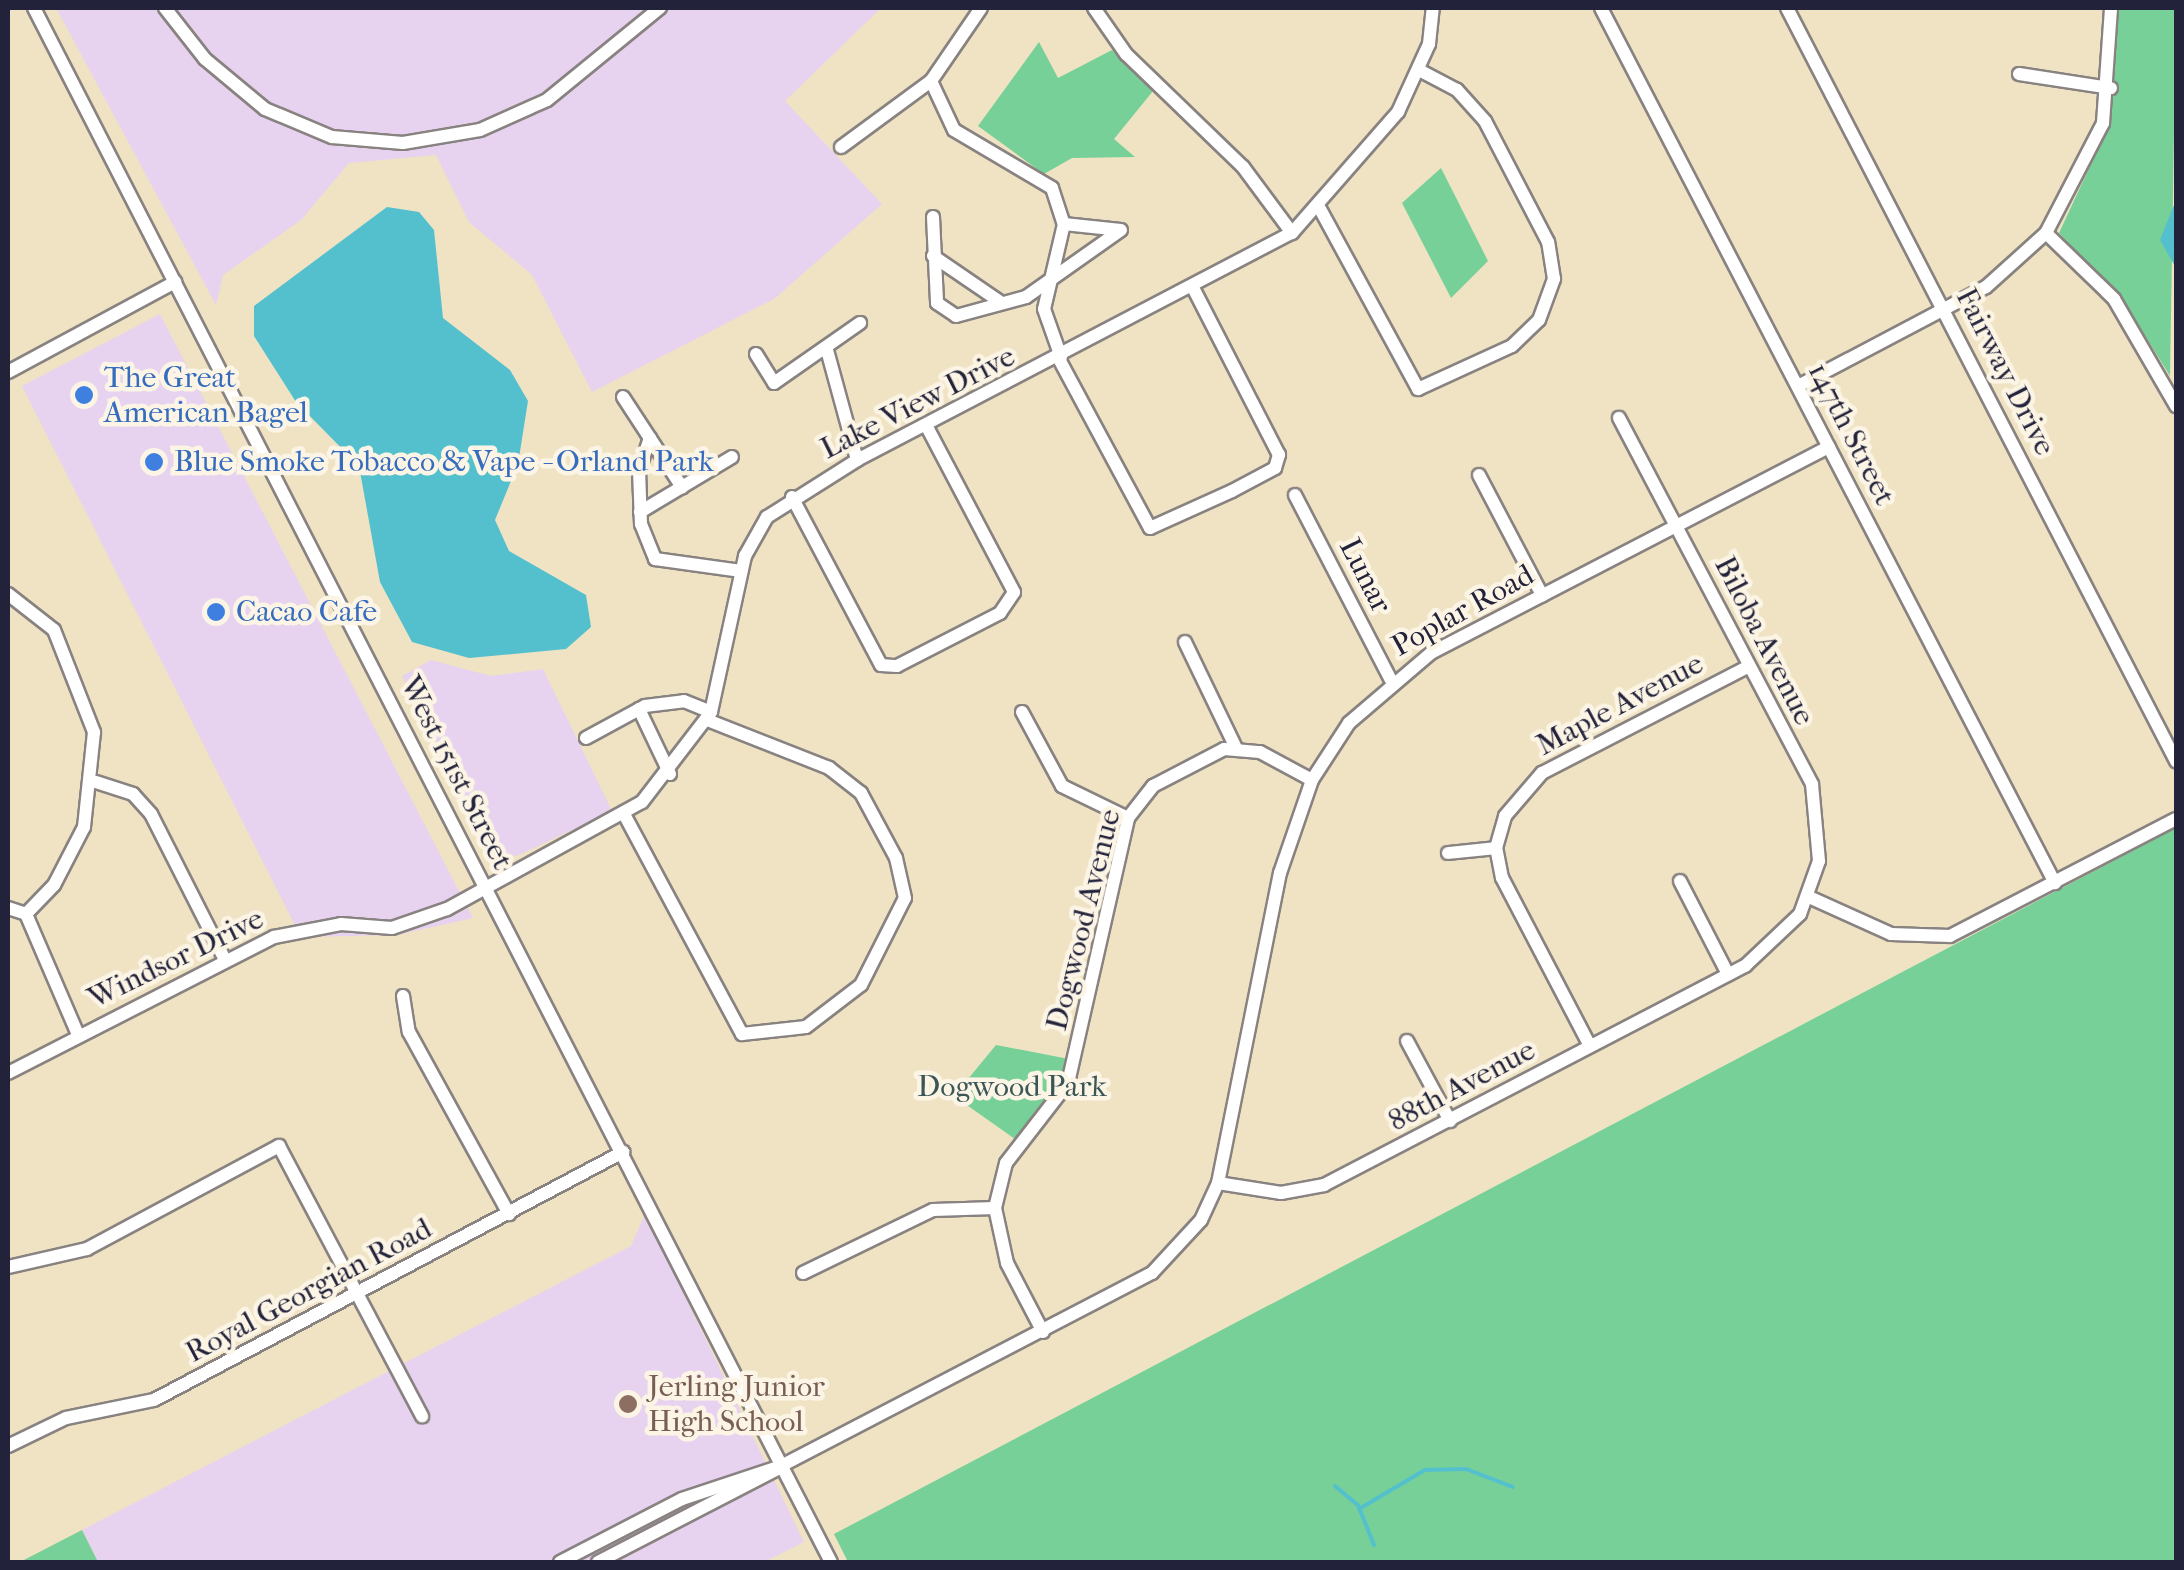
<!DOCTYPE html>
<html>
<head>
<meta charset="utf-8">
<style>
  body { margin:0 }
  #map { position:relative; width:2184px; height:1570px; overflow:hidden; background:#efe3c4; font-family:"IM FELL French Canon",serif }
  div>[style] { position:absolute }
  .built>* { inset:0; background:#e7d2ef }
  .green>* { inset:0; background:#76d097 }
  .water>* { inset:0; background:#54c0ce }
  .stream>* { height:4px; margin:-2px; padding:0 2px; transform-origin:2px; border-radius:2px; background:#54c0ce }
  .roads { filter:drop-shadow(2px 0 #888280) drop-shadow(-2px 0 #888280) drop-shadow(0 2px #888280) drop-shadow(0 -2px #888280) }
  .minor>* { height:12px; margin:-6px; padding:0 6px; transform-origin:6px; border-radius:6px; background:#fff }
  .dots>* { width:28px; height:28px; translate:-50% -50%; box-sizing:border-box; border:5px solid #fcf5e5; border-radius:50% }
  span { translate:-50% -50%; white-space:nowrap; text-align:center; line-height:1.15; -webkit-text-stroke:9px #fcf5e5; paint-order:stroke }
  .street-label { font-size:30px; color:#22223b }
  .shop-label { font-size:30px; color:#366cbe }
  .left { translate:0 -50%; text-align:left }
  .park-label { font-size:30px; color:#3b5657 }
  .education-label { font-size:30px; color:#785e54 }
  .frame { position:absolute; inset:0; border:10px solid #22223b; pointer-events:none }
</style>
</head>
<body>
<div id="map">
  <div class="built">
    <i style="clip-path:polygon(56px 8px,881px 8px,785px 101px,882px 204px,774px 299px,592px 392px,532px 275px,469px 222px,436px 155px,349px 163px,301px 220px,223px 275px,216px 305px)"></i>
    <i style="clip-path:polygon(160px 314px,473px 918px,397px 935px,301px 937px,22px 386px)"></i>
    <i style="clip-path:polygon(431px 660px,491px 676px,543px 669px,612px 811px,517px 856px,495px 853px,402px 676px)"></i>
    <i style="clip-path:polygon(645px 1214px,804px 1542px,764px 1562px,98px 1562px,82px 1530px,631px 1246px)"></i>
  </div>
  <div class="green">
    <i style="clip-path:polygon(2118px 8px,2176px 8px,2170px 376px,2124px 302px,2059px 233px,2111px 121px)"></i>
    <i style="clip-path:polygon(1039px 42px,1058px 78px,1112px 50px,1153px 91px,1114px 139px,1135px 157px,1072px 158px,1044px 174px,978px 126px)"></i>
    <i style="clip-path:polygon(1441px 168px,1488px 261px,1451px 298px,1402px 203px)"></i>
    <i style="clip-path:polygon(2176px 828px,2176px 1562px,848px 1562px,834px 1534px)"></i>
    <i style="clip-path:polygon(996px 1045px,1069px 1059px,1059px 1086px,1015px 1139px,954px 1096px)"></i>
    <i style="clip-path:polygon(82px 1530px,98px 1562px,20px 1562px)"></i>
  </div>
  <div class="water">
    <i style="clip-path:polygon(2176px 200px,2176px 268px,2160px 240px)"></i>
    <i style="clip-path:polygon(387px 207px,419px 212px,434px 230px,443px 318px,510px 370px,528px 401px,518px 464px,495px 520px,509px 551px,586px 595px,591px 627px,566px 649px,469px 658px,412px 642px,380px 582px,359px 466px,296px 402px,254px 336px,254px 306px)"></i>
  </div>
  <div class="stream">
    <i style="left:1335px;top:1486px;width:30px;rotate:40deg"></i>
    <i style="left:1358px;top:1505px;width:43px;rotate:68.2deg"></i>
    <i style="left:1359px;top:1509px;width:77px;rotate:-30.6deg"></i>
    <i style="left:1425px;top:1470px;width:41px;rotate:-1.4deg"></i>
    <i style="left:1466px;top:1469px;width:50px;rotate:21deg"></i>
  </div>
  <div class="roads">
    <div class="minor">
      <i style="left:34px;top:8px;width:1746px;rotate:62.85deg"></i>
      <i style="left:165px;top:8px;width:65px;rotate:51.9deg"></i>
      <i style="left:205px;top:59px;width:78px;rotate:39.8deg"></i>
      <i style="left:265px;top:109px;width:73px;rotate:22.7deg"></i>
      <i style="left:332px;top:137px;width:71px;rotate:4.8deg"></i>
      <i style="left:403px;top:143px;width:78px;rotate:-9.6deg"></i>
      <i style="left:480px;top:130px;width:73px;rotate:-24.1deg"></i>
      <i style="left:547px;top:100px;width:146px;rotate:-39.2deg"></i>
      <i style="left:981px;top:8px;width:88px;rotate:124.4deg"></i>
      <i style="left:931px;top:81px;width:54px;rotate:64.9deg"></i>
      <i style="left:954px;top:130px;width:114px;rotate:30.6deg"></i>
      <i style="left:1052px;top:188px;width:38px;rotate:72deg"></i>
      <i style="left:1064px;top:224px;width:87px;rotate:103.2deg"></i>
      <i style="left:1044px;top:309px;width:51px;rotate:70.5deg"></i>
      <i style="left:1094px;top:8px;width:56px;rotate:55.2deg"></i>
      <i style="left:1126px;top:54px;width:163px;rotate:44deg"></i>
      <i style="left:1243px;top:167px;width:82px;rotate:53.4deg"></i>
      <i style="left:1601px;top:8px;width:986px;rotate:62.58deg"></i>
      <i style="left:1787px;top:8px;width:848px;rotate:62.68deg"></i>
      <i style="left:2019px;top:74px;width:93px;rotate:8.7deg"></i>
      <i style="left:841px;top:147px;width:112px;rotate:-36.3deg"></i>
      <i style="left:1320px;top:209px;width:205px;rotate:61.4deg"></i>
      <i style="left:1418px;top:389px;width:103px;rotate:-24.6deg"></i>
      <i style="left:1512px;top:346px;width:37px;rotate:-44deg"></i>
      <i style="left:1539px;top:320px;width:44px;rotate:-69.9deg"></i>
      <i style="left:1554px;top:279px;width:37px;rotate:-99deg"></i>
      <i style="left:1548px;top:242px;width:136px;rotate:-117.5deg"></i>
      <i style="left:1485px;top:121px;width:42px;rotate:-132.1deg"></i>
      <i style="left:1457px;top:90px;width:43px;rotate:-152.2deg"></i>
      <i style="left:933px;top:217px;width:86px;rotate:87.3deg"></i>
      <i style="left:937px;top:303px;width:23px;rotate:34deg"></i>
      <i style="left:956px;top:316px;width:73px;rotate:-15.2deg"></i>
      <i style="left:1026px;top:297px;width:116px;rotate:-35.2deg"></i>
      <i style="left:1064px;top:224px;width:57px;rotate:6deg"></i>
      <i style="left:2046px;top:233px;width:95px;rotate:44.1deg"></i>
      <i style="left:2114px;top:299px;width:124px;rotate:59.9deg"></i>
      <i style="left:933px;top:256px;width:80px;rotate:34.3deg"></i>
      <i style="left:827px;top:350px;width:114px;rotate:74.7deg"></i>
      <i style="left:756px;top:354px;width:34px;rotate:58deg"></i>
      <i style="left:774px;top:383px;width:105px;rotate:-34.9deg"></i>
      <i style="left:1059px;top:359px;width:192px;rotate:61.7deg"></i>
      <i style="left:1150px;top:528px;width:90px;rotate:-24.3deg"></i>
      <i style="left:1232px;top:491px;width:49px;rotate:-28.1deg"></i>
      <i style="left:1275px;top:468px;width:14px;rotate:-73deg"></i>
      <i style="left:1279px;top:455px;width:188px;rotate:-117.2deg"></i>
      <i style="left:8px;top:372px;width:190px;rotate:-28.3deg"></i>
      <i style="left:1798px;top:386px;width:212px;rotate:-27.8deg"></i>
      <i style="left:1986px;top:287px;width:81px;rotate:-42deg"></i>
      <i style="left:2046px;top:233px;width:124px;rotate:-62.6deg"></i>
      <i style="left:2103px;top:123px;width:115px;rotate:-86deg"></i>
      <i style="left:623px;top:397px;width:108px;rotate:56.8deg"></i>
      <i style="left:650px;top:438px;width:34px;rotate:109deg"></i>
      <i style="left:639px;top:470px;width:54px;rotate:87.9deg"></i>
      <i style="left:641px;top:524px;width:38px;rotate:68deg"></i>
      <i style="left:655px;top:559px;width:87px;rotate:7.9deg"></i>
      <i style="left:1479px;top:475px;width:136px;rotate:62.3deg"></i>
      <i style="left:1295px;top:495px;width:208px;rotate:62.6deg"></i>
      <i style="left:792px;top:497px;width:190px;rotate:62.1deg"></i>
      <i style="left:881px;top:665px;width:16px;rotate:4deg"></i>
      <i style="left:897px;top:666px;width:116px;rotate:-27.2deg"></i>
      <i style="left:1000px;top:613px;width:25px;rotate:-56deg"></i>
      <i style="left:1014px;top:592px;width:189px;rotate:-117.8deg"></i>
      <i style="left:640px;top:512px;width:107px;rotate:-30.9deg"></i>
      <i style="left:8px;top:594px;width:58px;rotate:38deg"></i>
      <i style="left:54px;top:630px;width:110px;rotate:68.6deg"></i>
      <i style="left:94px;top:732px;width:96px;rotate:96deg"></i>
      <i style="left:84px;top:827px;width:65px;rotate:117.3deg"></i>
      <i style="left:54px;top:885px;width:40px;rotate:134deg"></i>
      <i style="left:26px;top:914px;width:132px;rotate:66.7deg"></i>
      <i style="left:1185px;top:642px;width:118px;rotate:64.3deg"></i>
      <i style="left:639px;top:709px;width:72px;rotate:64.5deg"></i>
      <i style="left:1022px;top:712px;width:84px;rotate:61.6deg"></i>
      <i style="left:1062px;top:786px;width:73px;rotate:25.9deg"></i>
      <i style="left:586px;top:738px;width:67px;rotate:-28.5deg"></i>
      <i style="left:645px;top:706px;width:39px;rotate:-7deg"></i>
      <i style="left:684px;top:701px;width:29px;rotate:22deg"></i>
      <i style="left:96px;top:782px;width:39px;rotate:18deg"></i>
      <i style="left:133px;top:794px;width:27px;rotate:48deg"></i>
      <i style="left:151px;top:814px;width:164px;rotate:63.1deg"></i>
      <i style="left:624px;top:814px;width:250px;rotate:61.8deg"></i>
      <i style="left:742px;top:1034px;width:64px;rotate:-6.2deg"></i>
      <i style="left:806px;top:1027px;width:69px;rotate:-37.4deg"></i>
      <i style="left:861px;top:985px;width:97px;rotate:-63.2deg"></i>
      <i style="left:905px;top:898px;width:41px;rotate:-102.7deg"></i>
      <i style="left:896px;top:858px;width:74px;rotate:-118.3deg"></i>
      <i style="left:861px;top:793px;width:41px;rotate:-142deg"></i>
      <i style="left:829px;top:768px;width:131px;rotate:-158.5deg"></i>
      <i style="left:1448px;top:853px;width:48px;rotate:-5.9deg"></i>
      <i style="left:1680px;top:881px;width:105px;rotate:62.7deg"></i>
      <i style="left:1809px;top:897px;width:90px;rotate:24.3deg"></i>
      <i style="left:1891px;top:934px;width:59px;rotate:1.9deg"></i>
      <i style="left:1950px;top:936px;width:254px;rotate:-27.4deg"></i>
      <i style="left:8px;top:908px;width:19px;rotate:18deg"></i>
      <i style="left:403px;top:996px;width:36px;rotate:81deg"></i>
      <i style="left:409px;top:1032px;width:208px;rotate:61.2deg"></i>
      <i style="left:1407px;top:1041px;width:91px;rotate:61.7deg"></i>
      <i style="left:1590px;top:1046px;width:190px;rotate:-117.6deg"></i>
      <i style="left:1502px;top:878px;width:31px;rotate:-101deg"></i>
      <i style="left:1496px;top:848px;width:33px;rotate:-74deg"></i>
      <i style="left:1505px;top:816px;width:57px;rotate:-49.3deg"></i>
      <i style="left:1542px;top:773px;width:233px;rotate:-27.3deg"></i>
      <i style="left:8px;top:1073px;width:299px;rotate:-27.1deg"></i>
      <i style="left:274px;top:937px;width:68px;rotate:-11deg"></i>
      <i style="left:341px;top:924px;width:51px;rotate:4.5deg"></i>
      <i style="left:392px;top:928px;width:58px;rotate:-19.1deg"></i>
      <i style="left:447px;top:909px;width:222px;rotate:-28.8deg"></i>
      <i style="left:642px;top:802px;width:113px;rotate:-52.5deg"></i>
      <i style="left:711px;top:712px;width:160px;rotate:-77.7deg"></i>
      <i style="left:745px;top:556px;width:45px;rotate:-60.6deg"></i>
      <i style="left:767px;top:517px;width:107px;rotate:-32.3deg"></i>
      <i style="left:857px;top:460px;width:491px;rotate:-27.6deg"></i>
      <i style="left:1292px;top:233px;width:161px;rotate:-48.8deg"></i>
      <i style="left:1398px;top:112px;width:75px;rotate:-65.5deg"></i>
      <i style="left:1429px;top:44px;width:36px;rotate:-84deg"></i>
      <i style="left:1218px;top:1183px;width:64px;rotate:9deg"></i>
      <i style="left:1281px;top:1193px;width:44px;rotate:-10.5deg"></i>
      <i style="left:1324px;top:1185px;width:475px;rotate:-27.5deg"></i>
      <i style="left:1745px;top:966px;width:76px;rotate:-43.4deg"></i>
      <i style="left:1800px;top:914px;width:56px;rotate:-70.3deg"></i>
      <i style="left:1819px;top:861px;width:77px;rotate:-95.2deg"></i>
      <i style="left:1812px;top:784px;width:414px;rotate:-117.8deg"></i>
      <i style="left:8px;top:1267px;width:81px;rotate:-12.8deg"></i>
      <i style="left:87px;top:1249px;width:218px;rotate:-28.2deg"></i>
      <i style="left:279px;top:1146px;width:306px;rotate:62.1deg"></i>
      <i style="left:803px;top:1273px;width:144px;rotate:-25.9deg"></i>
      <i style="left:933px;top:1210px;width:62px;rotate:-1.8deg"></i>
      <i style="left:1043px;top:1332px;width:78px;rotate:-117.6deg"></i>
      <i style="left:1007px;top:1263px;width:56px;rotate:-102.3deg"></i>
      <i style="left:995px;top:1208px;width:46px;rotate:-76.3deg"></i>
      <i style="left:1006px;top:1163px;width:101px;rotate:-52.2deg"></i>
      <i style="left:1068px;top:1083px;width:272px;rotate:-77.2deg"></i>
      <i style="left:1128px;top:818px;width:41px;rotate:-52deg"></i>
      <i style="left:1153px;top:786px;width:80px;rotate:-27.5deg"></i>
      <i style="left:1224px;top:749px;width:36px;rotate:5deg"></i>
      <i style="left:1260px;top:752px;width:59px;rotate:28.3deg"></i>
      <i style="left:8px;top:1446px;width:64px;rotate:-25.8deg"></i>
      <i style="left:66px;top:1418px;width:90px;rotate:-11.6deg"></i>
      <i style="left:154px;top:1400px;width:531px;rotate:-27.87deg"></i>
      <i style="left:560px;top:1562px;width:137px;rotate:-27.3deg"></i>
      <i style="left:682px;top:1499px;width:104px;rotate:-18.4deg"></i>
      <i style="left:781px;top:1466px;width:418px;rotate:-27.5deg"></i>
      <i style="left:1152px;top:1273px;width:72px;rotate:-47.2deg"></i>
      <i style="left:1201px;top:1220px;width:41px;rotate:-65.3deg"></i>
      <i style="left:1218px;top:1183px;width:316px;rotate:-78.7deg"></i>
      <i style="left:1280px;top:873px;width:98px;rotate:-71deg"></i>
      <i style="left:1312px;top:780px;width:68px;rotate:-57deg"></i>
      <i style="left:1349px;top:723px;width:108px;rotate:-40.5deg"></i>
      <i style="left:1431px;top:653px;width:448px;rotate:-27.4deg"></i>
      <i style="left:598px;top:1562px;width:204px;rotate:-27.4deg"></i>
    </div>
  </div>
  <div class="dots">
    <i style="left:84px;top:395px;background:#3f7fe0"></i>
    <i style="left:154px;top:462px;background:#3f7fe0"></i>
    <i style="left:216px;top:612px;background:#3f7fe0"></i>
    <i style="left:628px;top:1404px;background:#8d6e63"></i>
  </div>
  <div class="street-label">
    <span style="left:2005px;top:372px;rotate:63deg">Fairway Drive</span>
    <span style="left:918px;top:403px;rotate:-27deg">Lake View Drive</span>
    <span style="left:1851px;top:434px;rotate:63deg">147th Street</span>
    <span style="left:1365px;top:576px;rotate:63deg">Lunar</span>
    <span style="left:1463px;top:611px;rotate:-29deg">Poplar Road</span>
    <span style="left:1764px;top:641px;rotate:63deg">Biloba Avenue</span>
    <span style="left:1620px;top:705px;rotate:-28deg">Maple Avenue</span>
    <span style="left:456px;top:773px;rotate:63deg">West 151st Street</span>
    <span style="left:1084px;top:920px;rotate:-76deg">Dogwood Avenue</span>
    <span style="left:176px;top:959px;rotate:-26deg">Windsor Drive</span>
    <span style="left:1462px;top:1086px;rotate:-28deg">88th Avenue</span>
    <span style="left:309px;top:1291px;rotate:-28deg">Royal Georgian Road</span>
  </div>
  <div class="shop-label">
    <span class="left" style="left:104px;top:395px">The Great<br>American Bagel</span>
    <span class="left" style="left:174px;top:462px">Blue Smoke Tobacco &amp; Vape - Orland Park</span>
    <span class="left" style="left:236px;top:612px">Cacao Cafe</span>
  </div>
  <div class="park-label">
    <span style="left:1012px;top:1087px">Dogwood Park</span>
  </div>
  <div class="education-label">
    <span class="left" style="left:648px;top:1404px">Jerling Junior<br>High School</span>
  </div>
  <div class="frame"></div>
</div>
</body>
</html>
